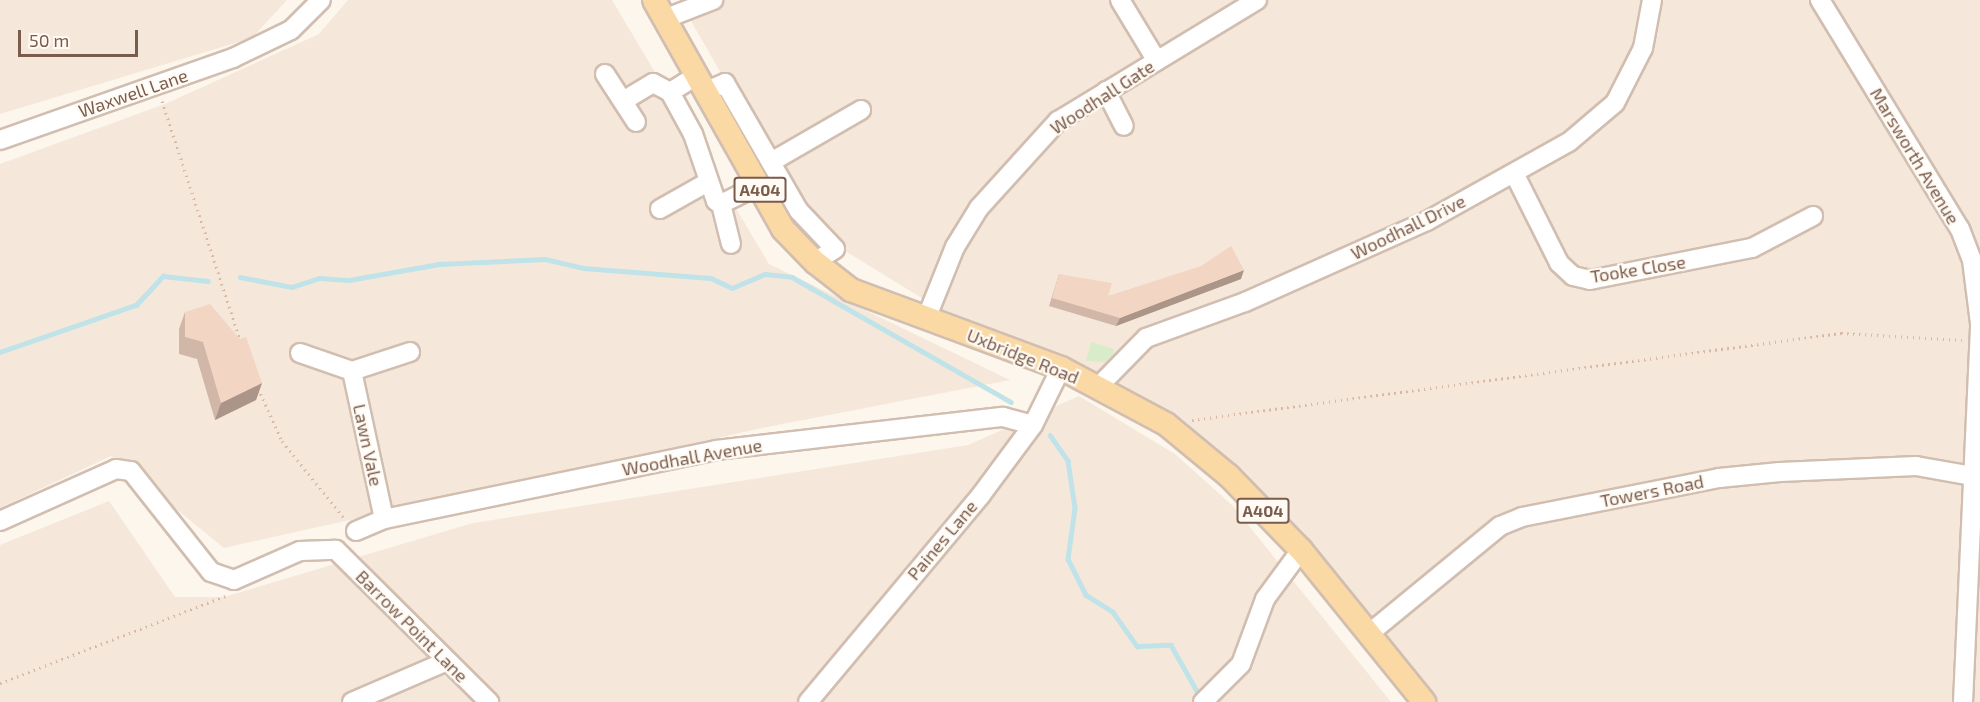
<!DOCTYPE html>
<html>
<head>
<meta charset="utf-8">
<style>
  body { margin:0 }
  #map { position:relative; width:1980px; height:702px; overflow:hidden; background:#fdf6ec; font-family:"Exo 2",sans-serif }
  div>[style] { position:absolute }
  .residential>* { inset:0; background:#f5e8da }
  .green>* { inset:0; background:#d8ecc9 }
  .stream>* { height:4.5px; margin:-2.25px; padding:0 2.25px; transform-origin:2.25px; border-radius:2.25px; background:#bfe3e8 }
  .path>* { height:3px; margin-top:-1.5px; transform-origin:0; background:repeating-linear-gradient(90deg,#d9b8a5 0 1.5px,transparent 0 6px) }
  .roads { filter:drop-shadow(2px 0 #d1beb0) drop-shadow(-2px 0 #d1beb0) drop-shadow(0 2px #d1beb0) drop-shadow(0 -2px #d1beb0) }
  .minor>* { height:18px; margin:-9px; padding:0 9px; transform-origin:9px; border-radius:9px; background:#fff }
  .major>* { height:22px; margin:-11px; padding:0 11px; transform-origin:11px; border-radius:11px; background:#fbd9a5 }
  .wall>* { inset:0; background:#d1b7a8 }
  .shaded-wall>* { inset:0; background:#aa9588 }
  .building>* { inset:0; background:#f3d5c3 }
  span { translate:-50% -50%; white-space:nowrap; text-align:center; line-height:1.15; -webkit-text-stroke:4.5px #fffaf3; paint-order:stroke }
  .shield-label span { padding:2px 4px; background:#fffaf3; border:2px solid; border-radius:4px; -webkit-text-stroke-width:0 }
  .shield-label { font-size:16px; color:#7a5c4d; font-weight:700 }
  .street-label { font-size:18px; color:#7a5c4d }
  .scale { position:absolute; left:18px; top:30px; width:120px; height:27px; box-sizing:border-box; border:3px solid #7a5c4d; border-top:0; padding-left:8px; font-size:18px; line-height:21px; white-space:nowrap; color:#7a5c4d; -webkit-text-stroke:4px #fffaf3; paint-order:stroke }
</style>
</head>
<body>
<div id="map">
  <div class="residential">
    <i style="clip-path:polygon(0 0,287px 0,252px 38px,0 114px)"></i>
    <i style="clip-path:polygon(348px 0,612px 0,769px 264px,1010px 380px,762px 428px,224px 548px,111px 456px,0 508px,0 164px,165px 104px,319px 34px)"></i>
    <i style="clip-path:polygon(679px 0,1980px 0,1980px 702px,1439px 702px,1228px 459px,1140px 400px,951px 316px,811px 230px)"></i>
    <i style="clip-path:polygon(1079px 396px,1175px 454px,1233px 506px,1391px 702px,0 702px,0 545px,109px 501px,175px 597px,224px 597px,473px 523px,968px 445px)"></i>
  </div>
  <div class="green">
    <i style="clip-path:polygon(1091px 342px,1114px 349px,1112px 356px,1104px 362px,1086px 361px)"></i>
  </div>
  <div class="stream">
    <i style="left:240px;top:277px;width:53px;rotate:10.9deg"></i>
    <i style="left:292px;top:287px;width:28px;rotate:-18deg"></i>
    <i style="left:319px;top:278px;width:30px;rotate:4deg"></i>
    <i style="left:349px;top:280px;width:91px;rotate:-10.1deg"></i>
    <i style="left:439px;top:264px;width:106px;rotate:-2.7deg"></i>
    <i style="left:545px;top:259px;width:39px;rotate:13deg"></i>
    <i style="left:583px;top:268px;width:128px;rotate:4.5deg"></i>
    <i style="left:711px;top:278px;width:23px;rotate:25deg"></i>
    <i style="left:732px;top:288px;width:36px;rotate:-23deg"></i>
    <i style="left:765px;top:274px;width:27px;rotate:6deg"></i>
    <i style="left:792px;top:277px;width:252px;rotate:29.7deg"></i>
    <i style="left:0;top:352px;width:144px;rotate:-19.1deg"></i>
    <i style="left:136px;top:305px;width:40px;rotate:-47deg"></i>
    <i style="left:163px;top:276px;width:45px;rotate:6.3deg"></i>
    <i style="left:1050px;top:435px;width:32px;rotate:55deg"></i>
    <i style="left:1068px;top:461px;width:48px;rotate:81.5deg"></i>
    <i style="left:1075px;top:508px;width:51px;rotate:97.8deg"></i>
    <i style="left:1068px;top:559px;width:40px;rotate:63.4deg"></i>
    <i style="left:1086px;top:595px;width:32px;rotate:32deg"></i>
    <i style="left:1113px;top:612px;width:42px;rotate:54.8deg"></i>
    <i style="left:1137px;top:646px;width:34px;rotate:-2deg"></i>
    <i style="left:1171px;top:645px;width:61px;rotate:60.5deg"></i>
  </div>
  <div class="path">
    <i style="left:162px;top:101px;width:254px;rotate:71.9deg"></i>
    <i style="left:258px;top:388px;width:58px;rotate:65.6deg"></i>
    <i style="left:282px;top:441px;width:100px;rotate:51.1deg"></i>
    <i style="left:1192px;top:420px;width:655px;rotate:-7.64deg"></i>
    <i style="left:1841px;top:333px;width:121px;rotate:3.3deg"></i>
    <i style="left:0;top:683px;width:244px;rotate:-21.1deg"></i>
  </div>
  <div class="roads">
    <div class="minor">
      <i style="left:1120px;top:0;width:71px;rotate:58.8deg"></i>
      <i style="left:1820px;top:0;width:268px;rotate:58.6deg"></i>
      <i style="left:1960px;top:229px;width:33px;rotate:69deg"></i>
      <i style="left:1972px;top:260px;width:64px;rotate:82.8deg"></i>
      <i style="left:664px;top:19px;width:53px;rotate:-21.2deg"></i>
      <i style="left:605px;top:74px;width:57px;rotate:57.1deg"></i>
      <i style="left:696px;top:76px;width:31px;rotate:148deg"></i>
      <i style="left:670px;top:92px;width:48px;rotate:61.3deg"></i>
      <i style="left:693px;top:134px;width:71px;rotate:71.1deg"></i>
      <i style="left:716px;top:201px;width:6px;rotate:31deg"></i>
      <i style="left:721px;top:204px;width:40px;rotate:-26.6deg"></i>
      <i style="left:1106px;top:91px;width:39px;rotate:63deg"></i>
      <i style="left:704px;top:92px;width:23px;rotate:-23deg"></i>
      <i style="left:725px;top:83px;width:148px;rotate:60deg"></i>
      <i style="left:799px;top:211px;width:52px;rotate:46.5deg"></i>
      <i style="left:835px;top:249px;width:24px;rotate:147deg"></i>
      <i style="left:623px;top:101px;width:35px;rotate:-31deg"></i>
      <i style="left:653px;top:83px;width:19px;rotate:28deg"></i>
      <i style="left:0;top:140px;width:247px;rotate:-19.4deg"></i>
      <i style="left:233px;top:58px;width:64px;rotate:-25.8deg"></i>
      <i style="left:291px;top:30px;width:42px;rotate:-45deg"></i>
      <i style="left:771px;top:162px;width:104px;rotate:-30deg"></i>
      <i style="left:1514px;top:173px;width:101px;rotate:63.4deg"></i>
      <i style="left:1559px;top:263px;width:19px;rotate:43deg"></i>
      <i style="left:1573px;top:276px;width:17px;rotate:13deg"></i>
      <i style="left:1590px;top:280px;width:165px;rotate:-11.2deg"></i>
      <i style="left:1752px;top:248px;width:69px;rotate:-27.7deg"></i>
      <i style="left:721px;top:204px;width:41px;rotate:76deg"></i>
      <i style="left:660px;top:209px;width:55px;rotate:-29.4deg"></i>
      <i style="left:926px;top:319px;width:78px;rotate:-68.1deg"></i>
      <i style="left:955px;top:247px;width:46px;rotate:-58.4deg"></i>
      <i style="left:979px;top:208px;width:118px;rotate:-47.8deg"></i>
      <i style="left:1058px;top:121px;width:233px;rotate:-31.3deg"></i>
      <i style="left:300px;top:353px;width:55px;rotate:19.1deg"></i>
      <i style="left:1098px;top:387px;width:69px;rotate:-45.6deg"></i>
      <i style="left:1146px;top:338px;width:105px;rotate:-20deg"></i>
      <i style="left:1245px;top:302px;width:199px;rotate:-24deg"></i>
      <i style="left:1427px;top:221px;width:162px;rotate:-29.1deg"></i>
      <i style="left:1569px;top:142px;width:60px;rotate:-40.3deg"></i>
      <i style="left:1615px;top:103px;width:62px;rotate:-63deg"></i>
      <i style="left:1643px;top:48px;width:49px;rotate:-79.4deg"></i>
      <i style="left:384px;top:519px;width:151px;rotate:-102.2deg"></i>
      <i style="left:352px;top:371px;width:61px;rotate:-18.1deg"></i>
      <i style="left:0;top:521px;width:127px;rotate:-24.1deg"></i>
      <i style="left:116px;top:469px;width:15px;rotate:8deg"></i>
      <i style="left:131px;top:471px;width:129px;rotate:51.6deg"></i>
      <i style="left:211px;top:572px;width:24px;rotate:19deg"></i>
      <i style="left:234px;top:580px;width:72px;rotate:-23.7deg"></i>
      <i style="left:300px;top:551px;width:36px;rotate:-2deg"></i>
      <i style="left:336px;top:550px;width:216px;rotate:44.8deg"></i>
      <i style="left:356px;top:531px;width:30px;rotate:-23deg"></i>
      <i style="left:384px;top:519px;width:339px;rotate:-11.7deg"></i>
      <i style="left:716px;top:450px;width:289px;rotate:-6.6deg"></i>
      <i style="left:1003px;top:417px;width:31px;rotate:15deg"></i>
      <i style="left:1371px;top:632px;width:167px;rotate:-39.4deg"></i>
      <i style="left:1500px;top:526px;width:24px;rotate:-22deg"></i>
      <i style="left:1522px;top:517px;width:201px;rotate:-11.2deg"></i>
      <i style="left:1719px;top:478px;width:61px;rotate:-5.6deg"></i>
      <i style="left:1780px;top:472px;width:136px;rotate:-2.5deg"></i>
      <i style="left:1916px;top:466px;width:58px;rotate:10deg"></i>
      <i style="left:352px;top:702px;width:103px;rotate:-23.3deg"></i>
      <i style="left:808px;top:702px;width:270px;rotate:-50.1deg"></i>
      <i style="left:981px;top:495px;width:87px;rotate:-53.4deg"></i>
      <i style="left:1033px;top:425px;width:64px;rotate:-63.8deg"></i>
      <i style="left:1203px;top:702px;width:54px;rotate:-45deg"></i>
      <i style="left:1241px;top:664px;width:69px;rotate:-69.7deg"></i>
      <i style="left:1265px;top:599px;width:61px;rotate:-53.7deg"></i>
      <i style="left:1963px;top:702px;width:377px;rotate:-87.4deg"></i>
    </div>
    <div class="major">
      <i style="left:654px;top:0;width:263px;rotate:60.6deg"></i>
      <i style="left:783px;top:229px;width:46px;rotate:45.9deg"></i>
      <i style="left:815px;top:262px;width:46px;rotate:37.9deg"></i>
      <i style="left:851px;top:290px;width:224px;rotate:20.4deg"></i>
      <i style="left:1061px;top:368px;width:119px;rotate:28.1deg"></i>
      <i style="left:1166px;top:424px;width:82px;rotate:39.5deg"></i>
      <i style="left:1229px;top:476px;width:103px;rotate:45.8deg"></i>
      <i style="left:1301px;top:550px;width:196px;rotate:51deg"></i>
    </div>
  </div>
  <div class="wall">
    <i style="clip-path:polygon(1059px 274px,1108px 296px,1241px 279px,1116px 326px,1049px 306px)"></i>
    <i style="clip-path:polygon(185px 312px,262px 383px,256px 400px,215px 420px,197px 359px,179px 354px,179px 329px)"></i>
  </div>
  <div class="shaded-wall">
    <i style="clip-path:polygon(1244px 270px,1241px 279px,1116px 326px,1120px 318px)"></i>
    <i style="clip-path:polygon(262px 383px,256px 400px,215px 420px,221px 403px)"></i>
  </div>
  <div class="building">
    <i style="clip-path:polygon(1231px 246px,1244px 270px,1120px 318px,1052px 298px,1059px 274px,1112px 283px,1108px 296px,1201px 266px)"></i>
    <i style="clip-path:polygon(210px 304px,240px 339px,246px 337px,262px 383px,221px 403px,203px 342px,185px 337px,185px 312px)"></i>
  </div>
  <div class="shield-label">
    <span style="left:760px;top:190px">A404</span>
    <span style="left:1263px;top:511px">A404</span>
  </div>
  <div class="street-label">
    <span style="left:133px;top:93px;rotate:-19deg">Waxwell Lane</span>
    <span style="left:1102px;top:97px;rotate:-33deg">Woodhall Gate</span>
    <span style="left:1915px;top:156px;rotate:59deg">Marsworth Avenue</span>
    <span style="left:1408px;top:227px;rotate:-26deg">Woodhall Drive</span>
    <span style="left:1638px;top:269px;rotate:-9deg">Tooke Close</span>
    <span style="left:1023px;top:356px;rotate:22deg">Uxbridge Road</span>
    <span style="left:368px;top:445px;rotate:78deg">Lawn Vale</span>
    <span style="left:692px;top:457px;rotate:-10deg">Woodhall Avenue</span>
    <span style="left:1652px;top:491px;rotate:-11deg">Towers Road</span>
    <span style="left:942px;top:540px;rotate:-50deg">Paines Lane</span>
    <span style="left:412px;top:626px;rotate:45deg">Barrow Point Lane</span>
  </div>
  <div class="scale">50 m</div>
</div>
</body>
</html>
